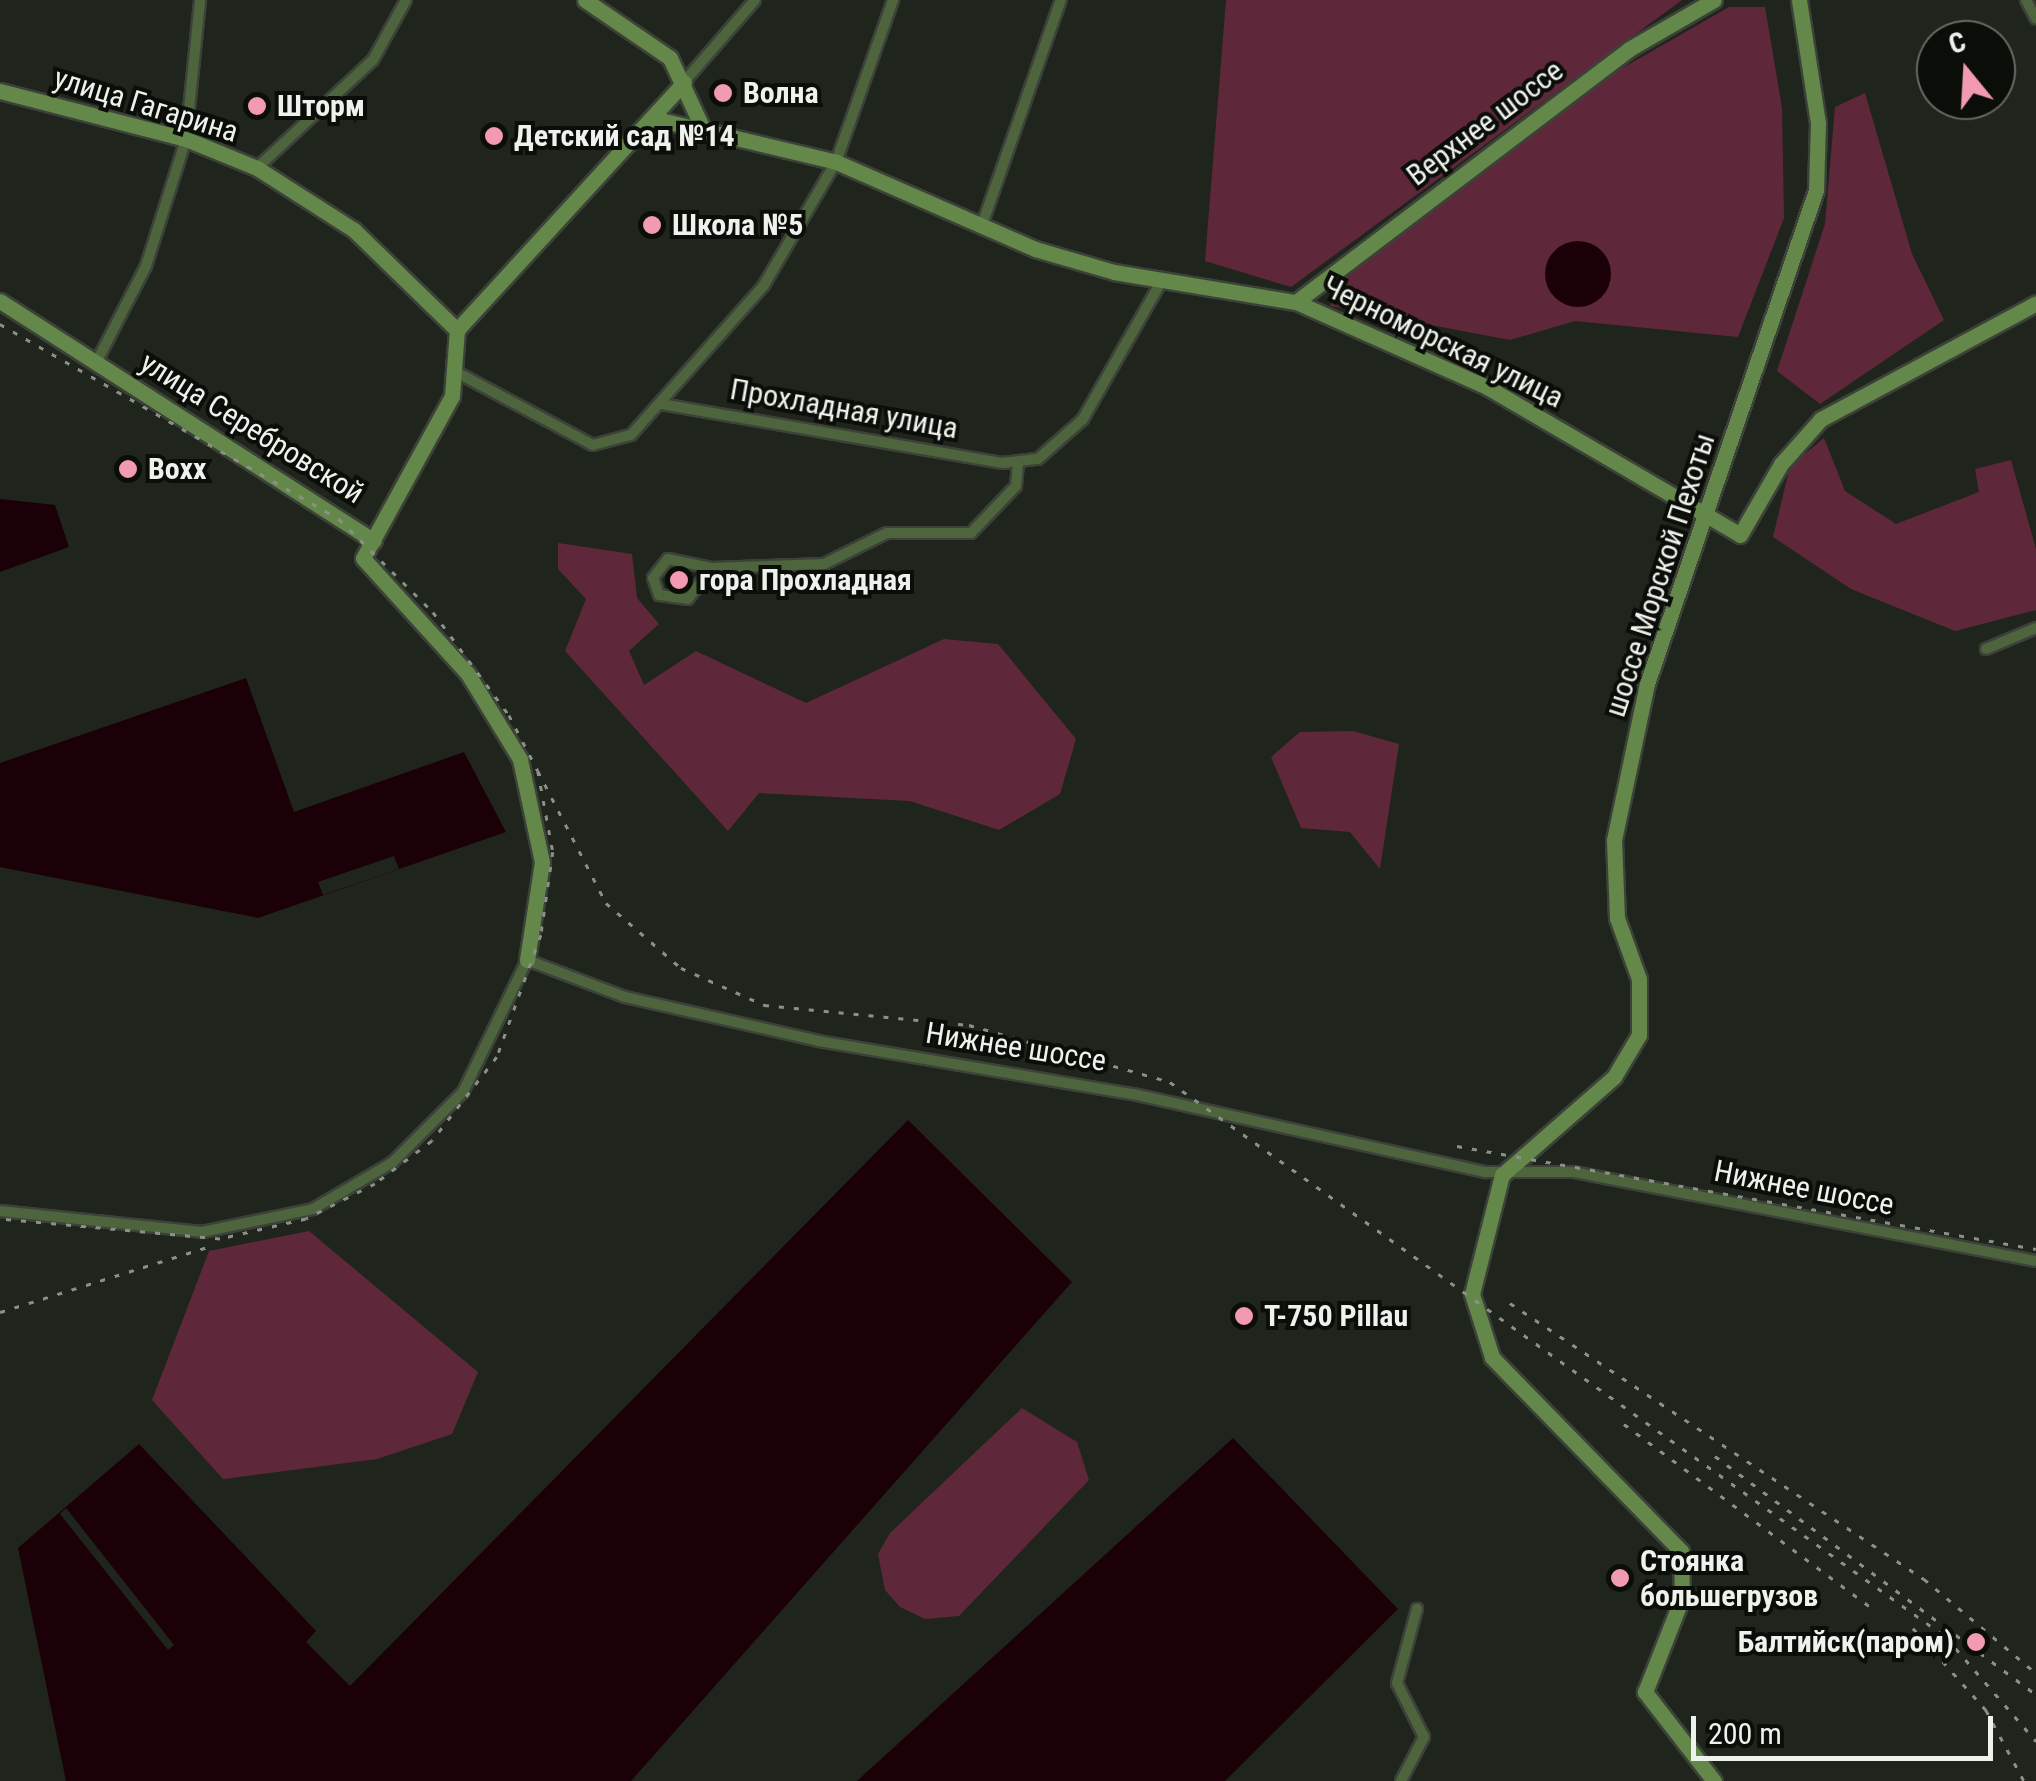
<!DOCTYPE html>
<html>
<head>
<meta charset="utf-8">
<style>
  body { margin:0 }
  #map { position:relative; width:2036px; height:1781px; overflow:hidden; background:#1f251c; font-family:"Roboto Condensed",sans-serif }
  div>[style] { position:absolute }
  .green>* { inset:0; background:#5f283a }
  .water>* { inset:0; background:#1c0007 }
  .round { border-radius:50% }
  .pier>* { inset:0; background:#1f251c }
  .roads { filter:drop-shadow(2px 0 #3c4239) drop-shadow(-2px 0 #3c4239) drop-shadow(0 2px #3c4239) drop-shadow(0 -2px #3c4239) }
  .street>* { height:10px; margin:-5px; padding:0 5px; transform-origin:5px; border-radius:5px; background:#4d643d }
  .secondary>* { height:15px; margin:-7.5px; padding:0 7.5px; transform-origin:7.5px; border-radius:7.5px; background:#638849 }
  .rail>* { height:2.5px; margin-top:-1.25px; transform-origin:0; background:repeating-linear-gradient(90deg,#8b9089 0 5px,transparent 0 15px) }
  .dots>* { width:28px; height:28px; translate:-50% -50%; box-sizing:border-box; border:5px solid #0b0d09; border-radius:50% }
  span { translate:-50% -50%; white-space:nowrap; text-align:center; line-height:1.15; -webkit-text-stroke:8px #0b0d09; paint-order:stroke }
  .poi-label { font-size:30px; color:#eef2ec; font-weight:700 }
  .left { translate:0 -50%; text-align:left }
  .right { translate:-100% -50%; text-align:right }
  .street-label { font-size:30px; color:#eef2ec }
  .north { position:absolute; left:1916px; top:20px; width:100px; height:100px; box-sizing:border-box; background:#0b0d09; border:2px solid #666964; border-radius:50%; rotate:342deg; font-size:28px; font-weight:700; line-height:40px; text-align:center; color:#eef2ec }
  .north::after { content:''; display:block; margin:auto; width:35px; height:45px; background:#f19ab2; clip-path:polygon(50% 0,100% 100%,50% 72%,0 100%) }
  .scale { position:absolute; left:1691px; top:1716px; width:302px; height:45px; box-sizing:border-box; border:5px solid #eef2ec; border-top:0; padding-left:12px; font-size:30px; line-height:35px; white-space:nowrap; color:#eef2ec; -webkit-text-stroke:8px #0b0d09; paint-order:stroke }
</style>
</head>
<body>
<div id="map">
  <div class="green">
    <i style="clip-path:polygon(1226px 0,1682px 0,1291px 287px,1205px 261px)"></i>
    <i style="clip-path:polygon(1729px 7px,1765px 7px,1782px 108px,1784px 218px,1738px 337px,1575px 321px,1510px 340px,1330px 306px,1339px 282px,1605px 78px)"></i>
    <i style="clip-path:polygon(1865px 93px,1912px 254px,1944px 320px,1820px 404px,1777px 371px,1825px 224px,1835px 107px)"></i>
    <i style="clip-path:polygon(1824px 438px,1845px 491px,1896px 524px,1979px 492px,1975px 469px,2011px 460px,2036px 549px,2036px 610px,1955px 631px,1851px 589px,1773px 537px,1790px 466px)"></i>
    <i style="clip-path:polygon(558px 543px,632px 554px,637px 598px,659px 624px,629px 651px,644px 685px,696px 651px,806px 703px,944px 639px,998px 644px,1076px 739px,1060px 794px,999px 830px,910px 801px,759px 793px,728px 831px,565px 651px,586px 599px,558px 569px)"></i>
    <i style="clip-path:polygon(1353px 731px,1399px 744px,1380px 869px,1350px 832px,1301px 828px,1271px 757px,1300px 732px)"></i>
    <i style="clip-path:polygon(309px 1231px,478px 1372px,452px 1434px,377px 1459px,223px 1479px,152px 1400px,209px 1251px)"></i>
    <i style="clip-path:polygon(1022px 1408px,1077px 1442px,1089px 1480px,959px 1616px,925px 1619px,900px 1607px,885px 1590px,878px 1554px,890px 1533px)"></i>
  </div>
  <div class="water">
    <i class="round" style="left:1545px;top:241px;width:66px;height:66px"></i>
    <i style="clip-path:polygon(0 499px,55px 505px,69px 547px,0 572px)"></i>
    <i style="clip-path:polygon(246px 678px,294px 812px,464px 752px,506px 832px,258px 918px,0 867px,0 763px)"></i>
    <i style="clip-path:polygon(908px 1120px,1072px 1282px,631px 1781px,66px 1781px,18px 1548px,139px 1444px,316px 1631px,306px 1642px,350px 1686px)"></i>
    <i style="clip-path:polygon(1233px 1438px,1398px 1609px,1225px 1781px,857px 1781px)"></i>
  </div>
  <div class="pier">
    <i style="clip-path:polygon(394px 856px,399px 869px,323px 895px,318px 882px)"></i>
    <i style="clip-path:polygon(66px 1508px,174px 1645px,168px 1650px,60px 1514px)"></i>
  </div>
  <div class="roads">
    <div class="street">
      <i style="left:2026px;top:0;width:21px;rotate:62deg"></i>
      <i style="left:684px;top:82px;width:108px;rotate:-49.1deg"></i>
      <i style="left:257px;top:168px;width:158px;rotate:-43deg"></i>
      <i style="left:373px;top:60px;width:68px;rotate:-61.2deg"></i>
      <i style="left:982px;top:225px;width:238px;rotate:-70.7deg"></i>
      <i style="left:97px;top:361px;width:107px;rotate:-62.7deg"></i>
      <i style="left:146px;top:266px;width:133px;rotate:-72.5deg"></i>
      <i style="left:186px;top:139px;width:140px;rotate:-84.2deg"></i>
      <i style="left:458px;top:373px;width:153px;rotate:28.1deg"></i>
      <i style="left:593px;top:445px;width:39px;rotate:-15deg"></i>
      <i style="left:631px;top:435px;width:200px;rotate:-48.4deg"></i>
      <i style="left:764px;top:285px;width:143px;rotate:-59.7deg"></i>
      <i style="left:836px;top:162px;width:172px;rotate:-70.6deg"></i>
      <i style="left:661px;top:404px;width:347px;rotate:9.8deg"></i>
      <i style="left:1003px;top:463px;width:35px;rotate:-7deg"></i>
      <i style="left:1038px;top:459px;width:60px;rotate:-41.6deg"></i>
      <i style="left:1083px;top:419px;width:161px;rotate:-60.3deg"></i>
      <i style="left:712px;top:568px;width:39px;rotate:128deg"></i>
      <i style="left:688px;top:599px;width:29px;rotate:-172deg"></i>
      <i style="left:659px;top:595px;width:18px;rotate:-109deg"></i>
      <i style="left:653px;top:578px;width:24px;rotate:-52deg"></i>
      <i style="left:668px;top:559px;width:45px;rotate:11.6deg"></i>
      <i style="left:712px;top:568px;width:112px;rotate:-2deg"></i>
      <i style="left:824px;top:564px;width:70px;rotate:-26.2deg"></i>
      <i style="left:887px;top:533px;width:84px"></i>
      <i style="left:971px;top:533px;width:65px;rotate:-46.2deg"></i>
      <i style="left:1016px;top:486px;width:23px;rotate:-85deg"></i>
      <i style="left:1986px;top:649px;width:54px;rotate:-22.8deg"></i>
      <i style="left:0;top:1211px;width:203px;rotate:5.9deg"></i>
      <i style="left:202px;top:1232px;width:113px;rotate:-11.7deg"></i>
      <i style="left:313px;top:1209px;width:93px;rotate:-30.4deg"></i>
      <i style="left:393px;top:1162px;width:99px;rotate:-45deg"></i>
      <i style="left:463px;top:1092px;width:147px;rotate:-64.1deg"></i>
      <i style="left:527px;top:960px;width:105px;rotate:20.7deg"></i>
      <i style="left:625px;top:997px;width:198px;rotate:12.8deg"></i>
      <i style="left:818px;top:1041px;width:319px;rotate:9.6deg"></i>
      <i style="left:1133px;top:1094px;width:362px;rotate:12.5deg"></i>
      <i style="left:1486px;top:1172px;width:88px"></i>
      <i style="left:1574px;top:1172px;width:470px;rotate:10.9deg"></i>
      <i style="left:1401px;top:1781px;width:50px;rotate:-62.4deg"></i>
      <i style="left:1424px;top:1737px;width:60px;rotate:-116.6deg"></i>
      <i style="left:1397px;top:1683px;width:77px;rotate:-74.9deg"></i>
    </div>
    <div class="secondary">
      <i style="left:585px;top:0;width:103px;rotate:34.3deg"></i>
      <i style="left:670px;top:58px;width:78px;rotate:65.1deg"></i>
      <i style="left:0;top:91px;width:192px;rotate:14.5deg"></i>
      <i style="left:186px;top:139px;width:77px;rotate:22.2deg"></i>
      <i style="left:257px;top:168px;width:115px;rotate:32.6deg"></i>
      <i style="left:354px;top:230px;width:144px;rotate:44.2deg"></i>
      <i style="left:652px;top:118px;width:189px;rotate:13.4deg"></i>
      <i style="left:836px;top:162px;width:217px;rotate:23.6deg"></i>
      <i style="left:1035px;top:249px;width:82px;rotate:16.2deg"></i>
      <i style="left:1114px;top:272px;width:184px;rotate:9.4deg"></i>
      <i style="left:1296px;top:302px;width:209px;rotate:24deg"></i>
      <i style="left:1487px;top:387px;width:293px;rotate:30.3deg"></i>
      <i style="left:1740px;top:535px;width:82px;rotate:-60deg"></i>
      <i style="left:1781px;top:464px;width:60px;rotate:-48.4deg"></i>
      <i style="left:1821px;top:419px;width:244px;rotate:-28.3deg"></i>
      <i style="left:0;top:301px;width:444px;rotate:32.7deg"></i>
      <i style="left:1296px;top:302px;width:418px;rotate:-37.2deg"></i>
      <i style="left:1629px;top:49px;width:98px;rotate:-30deg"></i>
      <i style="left:527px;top:960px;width:99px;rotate:-81.3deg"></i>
      <i style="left:542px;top:862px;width:105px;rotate:-102.1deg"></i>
      <i style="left:520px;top:759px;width:100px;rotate:-121.5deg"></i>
      <i style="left:468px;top:674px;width:156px;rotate:-132.2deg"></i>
      <i style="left:363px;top:558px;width:185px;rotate:-61.2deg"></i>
      <i style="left:452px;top:396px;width:66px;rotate:-85.7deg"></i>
      <i style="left:457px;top:330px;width:336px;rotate:-47.5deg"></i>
      <i style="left:1714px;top:1781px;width:113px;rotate:-127.8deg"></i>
      <i style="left:1645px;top:1692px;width:101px;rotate:-68.5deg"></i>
      <i style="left:1682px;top:1598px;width:47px;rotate:-91.2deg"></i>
      <i style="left:1681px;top:1551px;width:271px;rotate:-134.3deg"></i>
      <i style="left:1492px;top:1357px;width:66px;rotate:-107.6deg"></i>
      <i style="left:1472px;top:1294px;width:123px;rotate:-75.9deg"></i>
      <i style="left:1502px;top:1175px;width:149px;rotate:-41.2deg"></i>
      <i style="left:1614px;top:1077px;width:49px;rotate:-59.2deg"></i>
      <i style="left:1639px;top:1035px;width:56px;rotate:-90deg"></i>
      <i style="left:1639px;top:979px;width:65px;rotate:-109.8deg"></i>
      <i style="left:1617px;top:918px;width:78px;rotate:-92.2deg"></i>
      <i style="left:1614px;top:840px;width:159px;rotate:-78.1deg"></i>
      <i style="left:1647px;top:684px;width:522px;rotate:-71.11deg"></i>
      <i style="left:1816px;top:190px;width:67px;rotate:-88.3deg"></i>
      <i style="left:1818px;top:123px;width:124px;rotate:-98.8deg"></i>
    </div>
  </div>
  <div class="rail">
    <i style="left:0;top:324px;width:391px;rotate:29.9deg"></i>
    <i style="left:339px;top:519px;width:132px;rotate:44.7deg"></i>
    <i style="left:433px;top:612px;width:128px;rotate:53.6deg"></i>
    <i style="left:509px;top:715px;width:63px;rotate:62.6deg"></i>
    <i style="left:538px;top:771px;width:82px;rotate:79.5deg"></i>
    <i style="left:553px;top:852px;width:84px;rotate:98.2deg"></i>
    <i style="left:541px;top:935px;width:130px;rotate:109.8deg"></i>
    <i style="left:497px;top:1057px;width:106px;rotate:127.7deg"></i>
    <i style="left:432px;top:1141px;width:71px;rotate:143deg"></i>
    <i style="left:375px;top:1184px;width:77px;rotate:153.1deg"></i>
    <i style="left:306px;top:1219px;width:88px;rotate:166.9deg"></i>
    <i style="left:220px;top:1239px;width:221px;rotate:-174.8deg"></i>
    <i style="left:538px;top:771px;width:148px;rotate:62.7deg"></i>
    <i style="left:606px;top:903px;width:99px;rotate:40.9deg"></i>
    <i style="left:681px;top:968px;width:91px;rotate:24deg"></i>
    <i style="left:764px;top:1005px;width:206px;rotate:5.6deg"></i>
    <i style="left:969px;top:1025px;width:209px;rotate:15.8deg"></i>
    <i style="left:1170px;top:1082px;width:954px;rotate:35.57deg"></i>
    <i style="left:1946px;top:1637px;width:138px;rotate:49.1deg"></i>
    <i style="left:1457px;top:1146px;width:588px;rotate:10.09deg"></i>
    <i style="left:1510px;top:1303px;width:498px;rotate:33.7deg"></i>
    <i style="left:1924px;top:1579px;width:146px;rotate:40deg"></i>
    <i style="left:0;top:1312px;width:220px;rotate:-17.4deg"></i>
    <i style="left:1624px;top:1424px;width:310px;rotate:36.6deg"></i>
    <i style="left:1715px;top:1456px;width:400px;rotate:36.6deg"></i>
    <i style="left:1913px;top:1628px;width:110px;rotate:48.3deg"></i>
    <i style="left:1986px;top:1710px;width:81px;rotate:61.8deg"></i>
  </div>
  <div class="dots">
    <i style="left:723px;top:93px;background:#f19ab2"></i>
    <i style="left:257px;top:106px;background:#f19ab2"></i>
    <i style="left:494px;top:136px;background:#f19ab2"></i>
    <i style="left:652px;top:225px;background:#f19ab2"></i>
    <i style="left:128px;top:469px;background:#f19ab2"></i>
    <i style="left:679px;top:580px;background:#f19ab2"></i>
    <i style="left:1244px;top:1316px;background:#f19ab2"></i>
    <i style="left:1620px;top:1578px;background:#f19ab2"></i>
    <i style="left:1976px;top:1642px;background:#f19ab2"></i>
  </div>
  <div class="poi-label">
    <span class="left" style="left:743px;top:93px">Волна</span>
    <span class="left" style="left:277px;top:106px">Шторм</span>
    <span class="left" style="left:514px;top:136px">Детский сад №14</span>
    <span class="left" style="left:672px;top:225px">Школа №5</span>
    <span class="left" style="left:148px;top:469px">Boxx</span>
    <span class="left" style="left:699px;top:580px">гора Прохладная</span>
    <span class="left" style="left:1264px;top:1316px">T-750 Pillau</span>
    <span class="left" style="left:1640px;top:1578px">Стоянка<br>большегрузов</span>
    <span class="right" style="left:1954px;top:1642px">Балтийск(паром)</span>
  </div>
  <div class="street-label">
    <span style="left:146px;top:105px;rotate:17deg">улица Гагарина</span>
    <span style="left:1485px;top:123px;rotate:-37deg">Верхнее шоссе</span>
    <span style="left:1443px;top:342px;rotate:26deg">Черноморская улица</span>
    <span style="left:844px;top:409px;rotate:10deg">Прохладная улица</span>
    <span style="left:252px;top:428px;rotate:32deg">улица Серебровской</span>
    <span style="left:1660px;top:575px;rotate:-72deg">шоссе Морской Пехоты</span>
    <span style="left:1016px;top:1047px;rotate:9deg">Нижнее шоссе</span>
    <span style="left:1804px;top:1188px;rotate:11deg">Нижнее шоссе</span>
  </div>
  <div class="north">С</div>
  <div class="scale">200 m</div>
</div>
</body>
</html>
